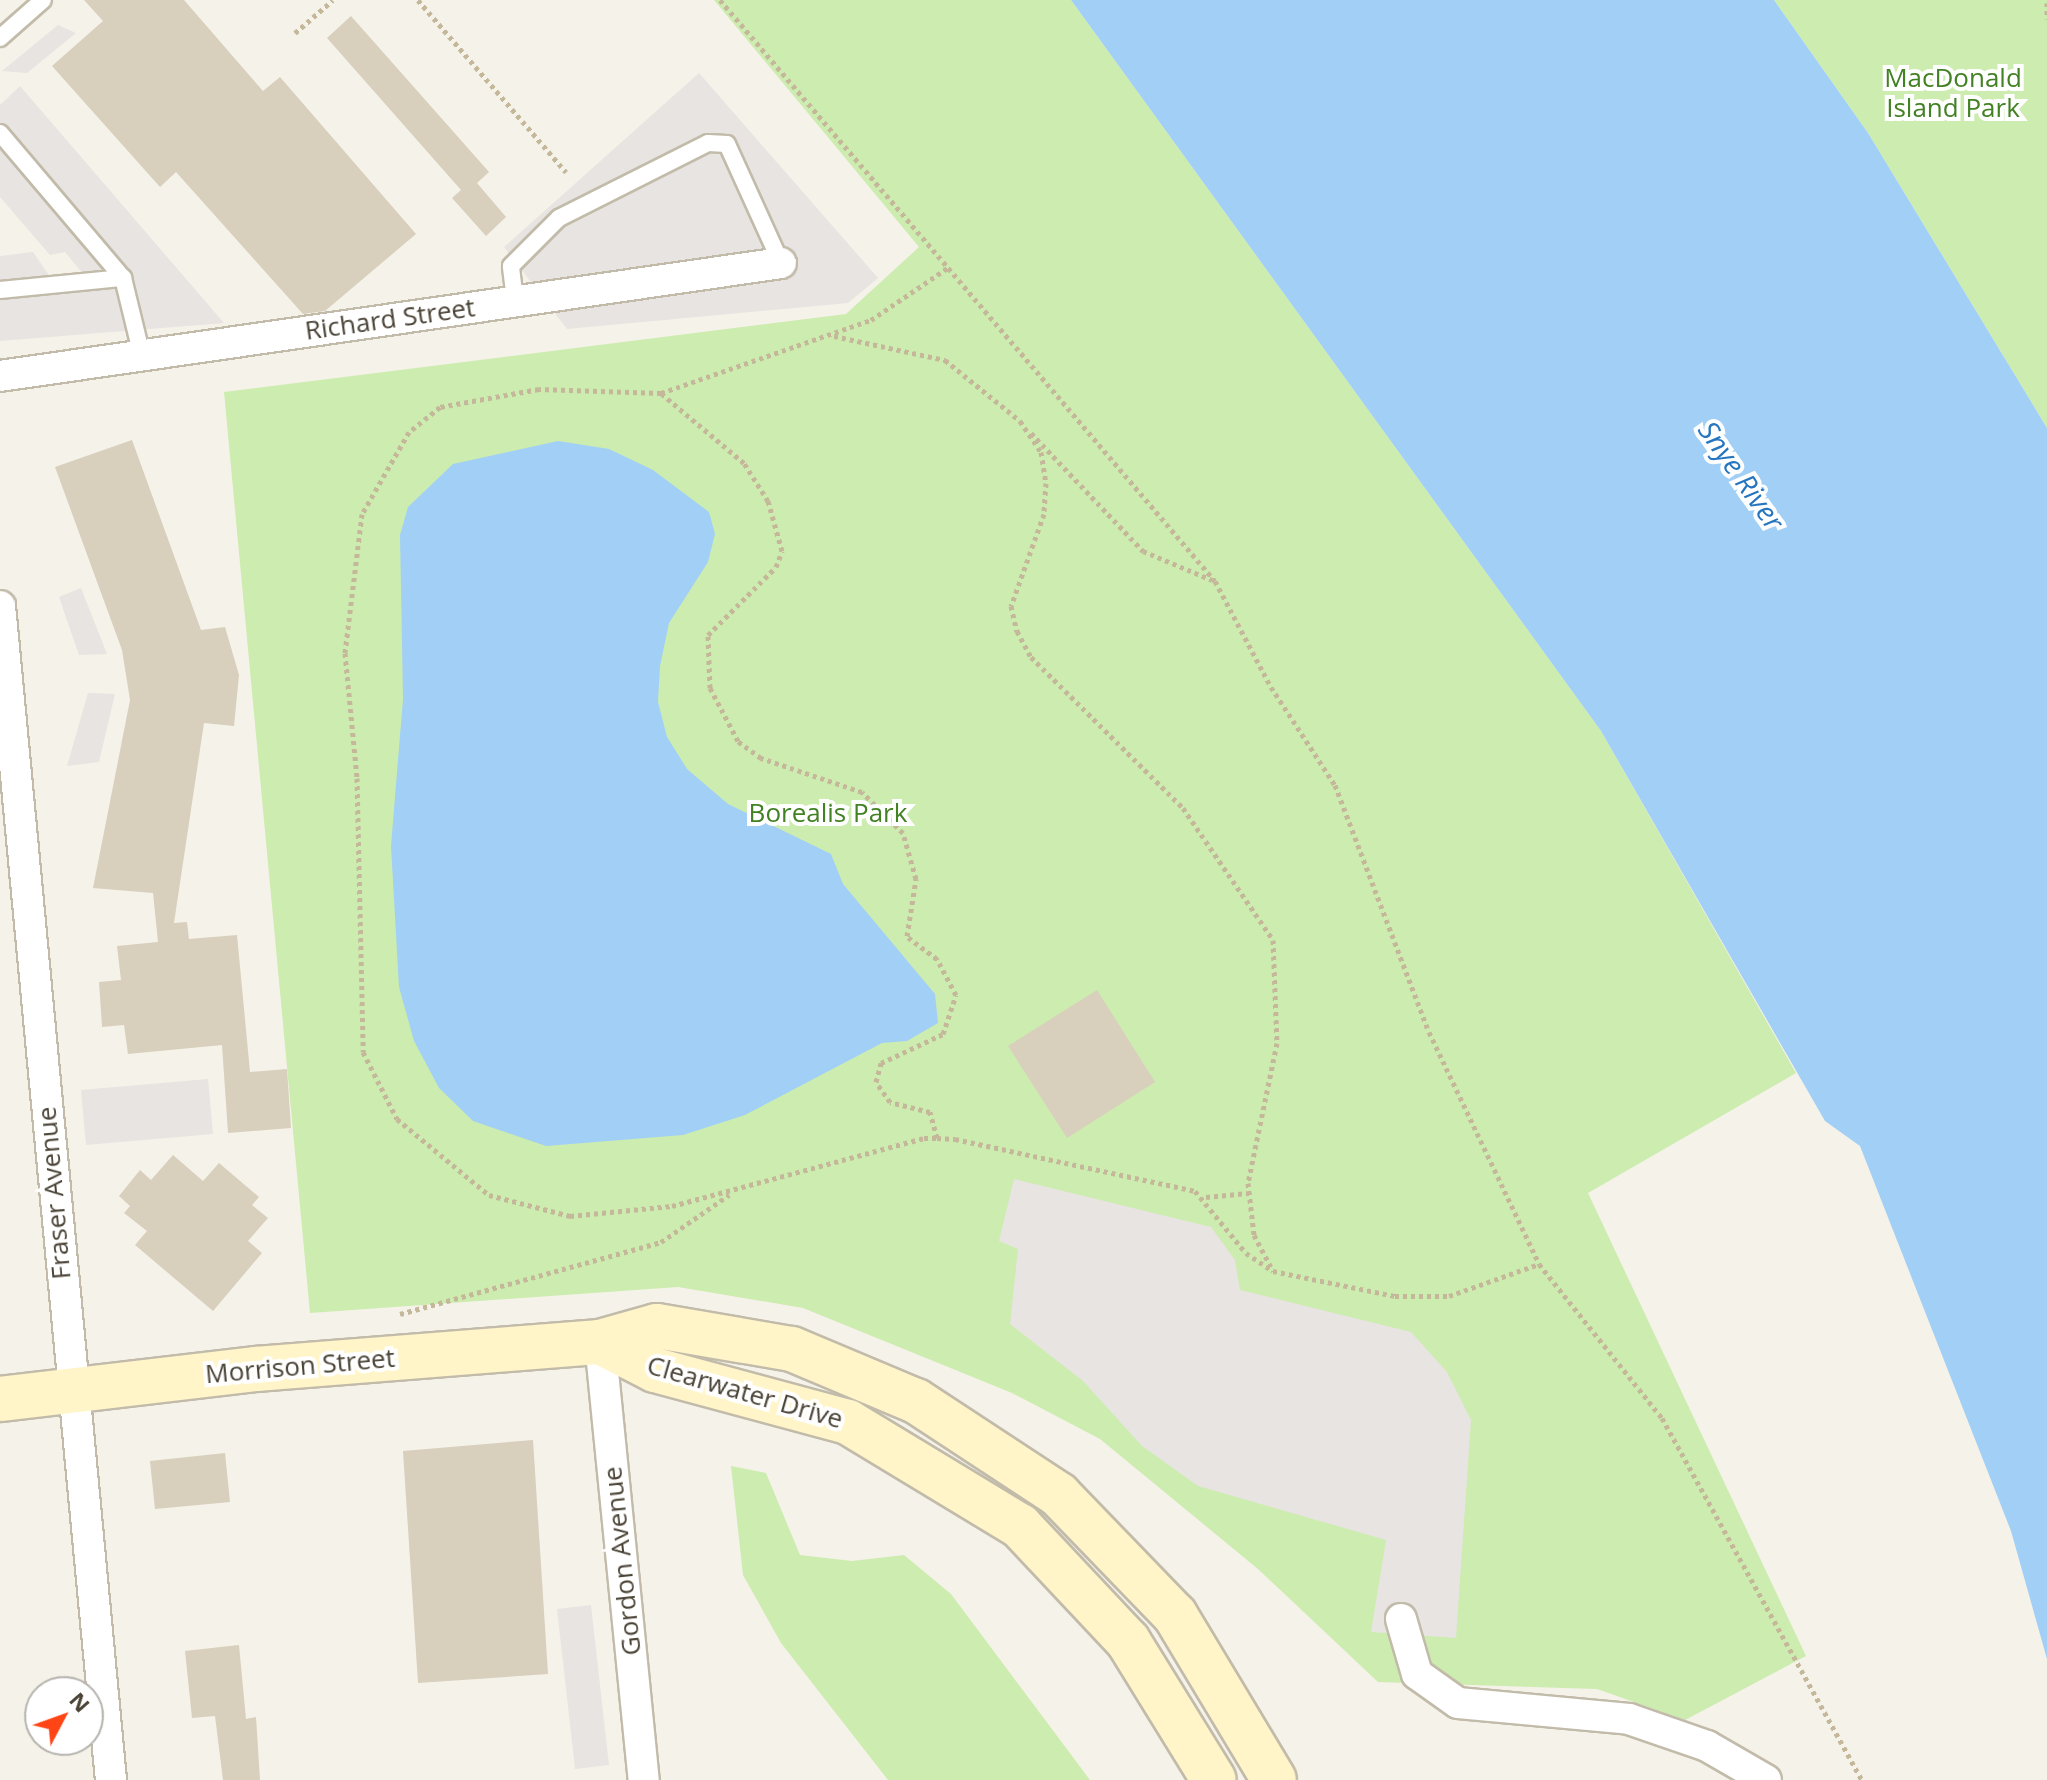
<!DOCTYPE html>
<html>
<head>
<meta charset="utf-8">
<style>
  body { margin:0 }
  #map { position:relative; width:2047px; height:1780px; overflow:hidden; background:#f5f2e9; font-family:"Open Sans",sans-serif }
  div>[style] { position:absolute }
  .green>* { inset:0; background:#cdecaf }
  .parking>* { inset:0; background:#e7e4e1 }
  .water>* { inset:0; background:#a1cff6 }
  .building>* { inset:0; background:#d8cfbd }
  .path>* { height:5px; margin-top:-2.5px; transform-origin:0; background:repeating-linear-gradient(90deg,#c5b89a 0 4px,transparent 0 8px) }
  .roads { filter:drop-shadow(2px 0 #c2bbaa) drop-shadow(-2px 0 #c2bbaa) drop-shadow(0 2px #c2bbaa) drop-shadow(0 -2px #c2bbaa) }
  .lane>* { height:16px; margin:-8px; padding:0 8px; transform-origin:8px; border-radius:8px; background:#fff }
  .street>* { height:30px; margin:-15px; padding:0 15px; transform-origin:15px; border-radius:15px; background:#fff }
  .secondary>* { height:44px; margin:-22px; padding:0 22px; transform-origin:22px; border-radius:22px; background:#fff5c9 }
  span { translate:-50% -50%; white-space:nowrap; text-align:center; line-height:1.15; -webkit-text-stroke:8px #fff; paint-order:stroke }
  .park-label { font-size:26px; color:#428124 }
  .street-label { font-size:26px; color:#4a4336 }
  .water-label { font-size:28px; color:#2676bf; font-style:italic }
  .north { position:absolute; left:24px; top:1676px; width:80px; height:80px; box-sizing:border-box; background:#fff; border:2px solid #b7b4af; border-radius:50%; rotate:49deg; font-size:22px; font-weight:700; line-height:32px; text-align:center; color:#4a4336 }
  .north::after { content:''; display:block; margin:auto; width:28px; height:36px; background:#ff4516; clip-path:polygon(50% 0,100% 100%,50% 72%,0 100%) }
</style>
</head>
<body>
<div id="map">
  <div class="green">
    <i style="clip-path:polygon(714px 0,1071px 0,1601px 731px,1796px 1073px,1588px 1193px,1806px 1656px,1685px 1720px,1597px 1689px,1378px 1682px,1258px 1569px,1100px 1439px,1012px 1393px,803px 1308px,678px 1287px,310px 1313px,224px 392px,846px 314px,919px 247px)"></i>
    <i style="clip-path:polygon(1774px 0,2047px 0,2047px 428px,1868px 133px)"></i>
    <i style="clip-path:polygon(731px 1466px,766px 1473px,800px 1555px,852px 1561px,904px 1555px,951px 1594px,1090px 1780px,888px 1780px,781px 1643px,743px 1575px)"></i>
  </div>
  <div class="parking">
    <i style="clip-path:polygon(58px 25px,76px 33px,27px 73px,2px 71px)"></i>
    <i style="clip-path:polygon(699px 73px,878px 278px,848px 303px,567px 329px,504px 247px)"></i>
    <i style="clip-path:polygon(20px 86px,224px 323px,0 341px,0 256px,33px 252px,51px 278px,84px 275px,65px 252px,50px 255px,0 197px,0 105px)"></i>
    <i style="clip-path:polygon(81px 588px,107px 654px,79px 655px,59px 597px)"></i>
    <i style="clip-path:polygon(88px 693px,115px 694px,99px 762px,67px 766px)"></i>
    <i style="clip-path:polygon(208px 1079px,213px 1134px,86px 1145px,81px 1090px)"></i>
    <i style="clip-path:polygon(1014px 1179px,1211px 1227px,1235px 1260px,1240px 1290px,1411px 1332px,1447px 1372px,1471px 1420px,1456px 1638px,1371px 1632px,1386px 1540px,1198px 1486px,1142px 1446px,1083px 1381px,1010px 1324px,1018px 1249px,999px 1241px)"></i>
    <i style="clip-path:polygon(591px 1605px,609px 1765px,575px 1769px,557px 1609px)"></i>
  </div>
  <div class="water">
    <i style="clip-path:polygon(1071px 0,1774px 0,1868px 133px,2047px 428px,2047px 1659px,2011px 1531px,1860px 1146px,1825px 1121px,1601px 731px)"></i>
    <i style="clip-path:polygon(558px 441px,609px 449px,653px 470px,709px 512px,715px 534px,708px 562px,669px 623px,660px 666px,658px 702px,667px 737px,687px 769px,728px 804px,831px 854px,843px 884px,935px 994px,938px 1023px,907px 1041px,882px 1043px,745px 1115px,683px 1135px,546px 1146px,473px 1121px,439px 1088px,414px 1041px,399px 987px,391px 846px,403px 699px,400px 535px,408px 507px,453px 464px)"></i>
  </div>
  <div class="building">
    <i style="clip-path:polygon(84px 0,184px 0,263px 91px,280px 77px,416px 234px,325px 311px,303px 314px,176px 172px,160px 187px,52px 66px,103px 21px)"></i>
    <i style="clip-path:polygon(351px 16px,489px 172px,477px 183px,506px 217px,486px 236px,452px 198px,461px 190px,327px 38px)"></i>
    <i style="clip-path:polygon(132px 440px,201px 630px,225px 627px,239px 675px,234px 726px,204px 723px,174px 923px,187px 922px,189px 939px,237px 935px,250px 1072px,287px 1069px,291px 1128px,228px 1133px,222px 1045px,128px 1054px,124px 1025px,102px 1027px,99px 982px,121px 980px,117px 946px,158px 942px,153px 893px,93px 888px,130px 700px,122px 650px,55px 467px)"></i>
    <i style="clip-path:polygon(1097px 990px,1155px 1082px,1067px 1138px,1008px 1046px)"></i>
    <i style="clip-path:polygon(173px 1155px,203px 1181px,219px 1163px,259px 1197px,252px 1205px,268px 1218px,248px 1241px,262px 1253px,213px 1311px,135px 1245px,147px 1231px,124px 1213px,130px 1206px,119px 1196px,140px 1170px,151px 1180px)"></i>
    <i style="clip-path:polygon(533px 1440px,548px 1674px,418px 1683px,403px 1451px)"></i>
    <i style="clip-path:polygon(225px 1453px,230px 1502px,155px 1509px,150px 1461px)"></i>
    <i style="clip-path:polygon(239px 1645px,246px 1719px,256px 1717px,260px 1780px,223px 1780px,215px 1716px,192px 1718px,185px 1651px)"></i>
  </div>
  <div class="path">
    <i style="left:418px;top:0;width:227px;rotate:49.3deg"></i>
    <i style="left:720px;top:0;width:763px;rotate:49.57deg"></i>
    <i style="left:1215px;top:581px;width:120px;rotate:62.2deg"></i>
    <i style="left:1271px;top:687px;width:117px;rotate:56.9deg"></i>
    <i style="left:1335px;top:785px;width:264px;rotate:69.2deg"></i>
    <i style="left:1429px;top:1032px;width:257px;rotate:64.6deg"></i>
    <i style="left:1539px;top:1264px;width:197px;rotate:51.4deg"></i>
    <i style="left:1662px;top:1418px;width:414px;rotate:61.1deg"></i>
    <i style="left:2047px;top:3px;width:16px;rotate:90deg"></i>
    <i style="left:295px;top:33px;width:50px;rotate:-41deg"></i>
    <i style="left:834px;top:336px;width:114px;rotate:12.2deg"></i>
    <i style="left:945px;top:360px;width:97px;rotate:39.1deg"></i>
    <i style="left:1020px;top:421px;width:37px;rotate:56deg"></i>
    <i style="left:1041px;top:452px;width:31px;rotate:81deg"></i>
    <i style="left:1046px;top:483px;width:31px;rotate:94deg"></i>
    <i style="left:1044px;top:514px;width:98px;rotate:109.7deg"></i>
    <i style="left:1011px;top:606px;width:26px;rotate:77deg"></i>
    <i style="left:1017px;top:631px;width:30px;rotate:62deg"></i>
    <i style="left:1031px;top:657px;width:214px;rotate:44.8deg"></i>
    <i style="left:1183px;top:808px;width:160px;rotate:55.7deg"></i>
    <i style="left:1273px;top:940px;width:103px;rotate:87.8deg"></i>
    <i style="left:1277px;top:1043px;width:143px;rotate:101.7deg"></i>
    <i style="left:1248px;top:1183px;width:52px;rotate:83.4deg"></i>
    <i style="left:1254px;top:1235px;width:41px;rotate:62.2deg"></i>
    <i style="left:1273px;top:1271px;width:125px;rotate:11.6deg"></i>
    <i style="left:1395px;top:1296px;width:54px"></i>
    <i style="left:1449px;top:1296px;width:96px;rotate:-19.6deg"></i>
    <i style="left:661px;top:393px;width:222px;rotate:-19.2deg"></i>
    <i style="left:871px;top:320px;width:94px;rotate:-34.2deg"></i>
    <i style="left:1031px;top:433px;width:163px;rotate:46.5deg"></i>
    <i style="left:1143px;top:551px;width:75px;rotate:22.8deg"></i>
    <i style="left:937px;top:1138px;width:27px;rotate:-105deg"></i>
    <i style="left:930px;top:1112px;width:41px;rotate:-166deg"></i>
    <i style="left:890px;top:1102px;width:24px;rotate:-125deg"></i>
    <i style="left:876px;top:1082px;width:20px;rotate:-75deg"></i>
    <i style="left:881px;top:1063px;width:68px;rotate:-25.1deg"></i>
    <i style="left:943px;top:1034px;width:41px;rotate:-71.6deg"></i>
    <i style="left:956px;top:995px;width:41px;rotate:-117.8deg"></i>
    <i style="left:937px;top:959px;width:38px;rotate:-143deg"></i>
    <i style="left:907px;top:936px;width:58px;rotate:-81deg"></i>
    <i style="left:916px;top:879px;width:48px;rotate:-105.8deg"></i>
    <i style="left:903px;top:833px;width:58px;rotate:-135deg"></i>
    <i style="left:862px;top:792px;width:107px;rotate:-161.4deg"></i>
    <i style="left:761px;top:758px;width:29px;rotate:-144deg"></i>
    <i style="left:738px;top:741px;width:60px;rotate:-117.8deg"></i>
    <i style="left:710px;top:688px;width:53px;rotate:-92.2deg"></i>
    <i style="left:708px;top:635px;width:96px;rotate:-45deg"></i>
    <i style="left:776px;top:567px;width:17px;rotate:-69deg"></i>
    <i style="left:782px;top:551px;width:52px;rotate:-105.6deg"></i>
    <i style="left:768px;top:501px;width:45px;rotate:-122.3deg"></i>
    <i style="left:744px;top:463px;width:109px;rotate:-139.9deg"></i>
    <i style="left:661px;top:393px;width:122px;rotate:-178.1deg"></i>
    <i style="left:539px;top:389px;width:101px;rotate:169.7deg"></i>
    <i style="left:440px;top:407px;width:40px;rotate:141deg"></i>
    <i style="left:409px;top:432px;width:95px;rotate:119.8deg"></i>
    <i style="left:362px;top:514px;width:140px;rotate:97deg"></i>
    <i style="left:345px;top:653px;width:126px;rotate:84.5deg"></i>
    <i style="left:357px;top:778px;width:274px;rotate:88.7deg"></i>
    <i style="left:363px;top:1052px;width:75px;rotate:63.1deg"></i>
    <i style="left:397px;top:1119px;width:119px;rotate:39.6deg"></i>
    <i style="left:489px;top:1195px;width:84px;rotate:14.5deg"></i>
    <i style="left:570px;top:1216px;width:102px;rotate:-5.6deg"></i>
    <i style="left:672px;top:1206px;width:261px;rotate:-15.1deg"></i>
    <i style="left:924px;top:1138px;width:13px"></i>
    <i style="left:937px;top:1138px;width:18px;rotate:3deg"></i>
    <i style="left:955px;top:1139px;width:246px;rotate:12.2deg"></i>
    <i style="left:1195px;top:1191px;width:80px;rotate:50.6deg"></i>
    <i style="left:1246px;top:1253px;width:32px;rotate:34deg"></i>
    <i style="left:1206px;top:1197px;width:42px;rotate:-5.4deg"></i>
    <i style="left:400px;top:1314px;width:271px;rotate:-15.4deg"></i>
    <i style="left:661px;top:1242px;width:83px;rotate:-34.7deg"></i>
  </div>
  <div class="roads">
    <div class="lane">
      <i style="left:0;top:38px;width:57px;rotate:-41.5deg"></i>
      <i style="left:0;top:133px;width:190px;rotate:49.7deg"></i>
      <i style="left:0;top:290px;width:124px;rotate:-5.6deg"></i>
      <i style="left:123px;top:278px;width:80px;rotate:76.3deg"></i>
      <i style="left:515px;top:300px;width:34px;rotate:-97deg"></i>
      <i style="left:511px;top:266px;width:68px;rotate:-45deg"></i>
      <i style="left:559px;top:218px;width:167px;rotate:-26.7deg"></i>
      <i style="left:708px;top:143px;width:19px;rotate:3deg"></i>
      <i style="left:727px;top:144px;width:131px;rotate:65.6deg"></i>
    </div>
    <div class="street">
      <i style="left:0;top:376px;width:789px;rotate:-8.23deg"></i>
      <i style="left:0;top:606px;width:1179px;rotate:84.6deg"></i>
      <i style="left:600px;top:1342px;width:440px;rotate:84.3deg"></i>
      <i style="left:1401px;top:1619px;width:57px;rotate:73.8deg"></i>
      <i style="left:1417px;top:1674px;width:50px;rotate:35.3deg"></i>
      <i style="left:1458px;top:1703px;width:172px;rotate:5.3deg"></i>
      <i style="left:1629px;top:1719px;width:83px;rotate:19.1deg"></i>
      <i style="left:1707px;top:1746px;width:68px;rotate:30deg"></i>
    </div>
    <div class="secondary">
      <i style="left:600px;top:1342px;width:62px;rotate:27deg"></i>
      <i style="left:655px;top:1370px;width:200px;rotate:15.1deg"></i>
      <i style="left:848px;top:1422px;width:201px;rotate:31.2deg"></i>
      <i style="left:1020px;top:1526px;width:158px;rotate:46.8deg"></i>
      <i style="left:1128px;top:1641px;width:163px;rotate:58.3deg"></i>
      <i style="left:0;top:1399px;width:258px;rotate:-6.7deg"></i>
      <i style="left:256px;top:1369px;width:345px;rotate:-4.5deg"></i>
      <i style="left:600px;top:1342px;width:59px;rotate:-15.7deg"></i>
      <i style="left:657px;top:1326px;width:137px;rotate:9.7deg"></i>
      <i style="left:792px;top:1349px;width:134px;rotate:22.8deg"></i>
      <i style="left:916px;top:1401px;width:171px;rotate:33.3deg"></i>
      <i style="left:1059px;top:1495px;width:167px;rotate:46deg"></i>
      <i style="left:1175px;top:1615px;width:192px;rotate:59deg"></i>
    </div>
  </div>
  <div class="park-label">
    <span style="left:1953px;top:93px">MacDonald<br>Island Park</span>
    <span style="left:828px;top:813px">Borealis Park</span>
  </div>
  <div class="street-label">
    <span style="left:390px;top:319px;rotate:-8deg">Richard Street</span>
    <span style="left:54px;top:1193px;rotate:-95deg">Fraser Avenue</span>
    <span style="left:300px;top:1366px;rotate:-5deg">Morrison Street</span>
    <span style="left:745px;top:1392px;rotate:16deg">Clearwater Drive</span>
    <span style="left:622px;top:1561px;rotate:-96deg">Gordon Avenue</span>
  </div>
  <div class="water-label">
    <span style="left:1742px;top:475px;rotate:55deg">Snye River</span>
  </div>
  <div class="north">N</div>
</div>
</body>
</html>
